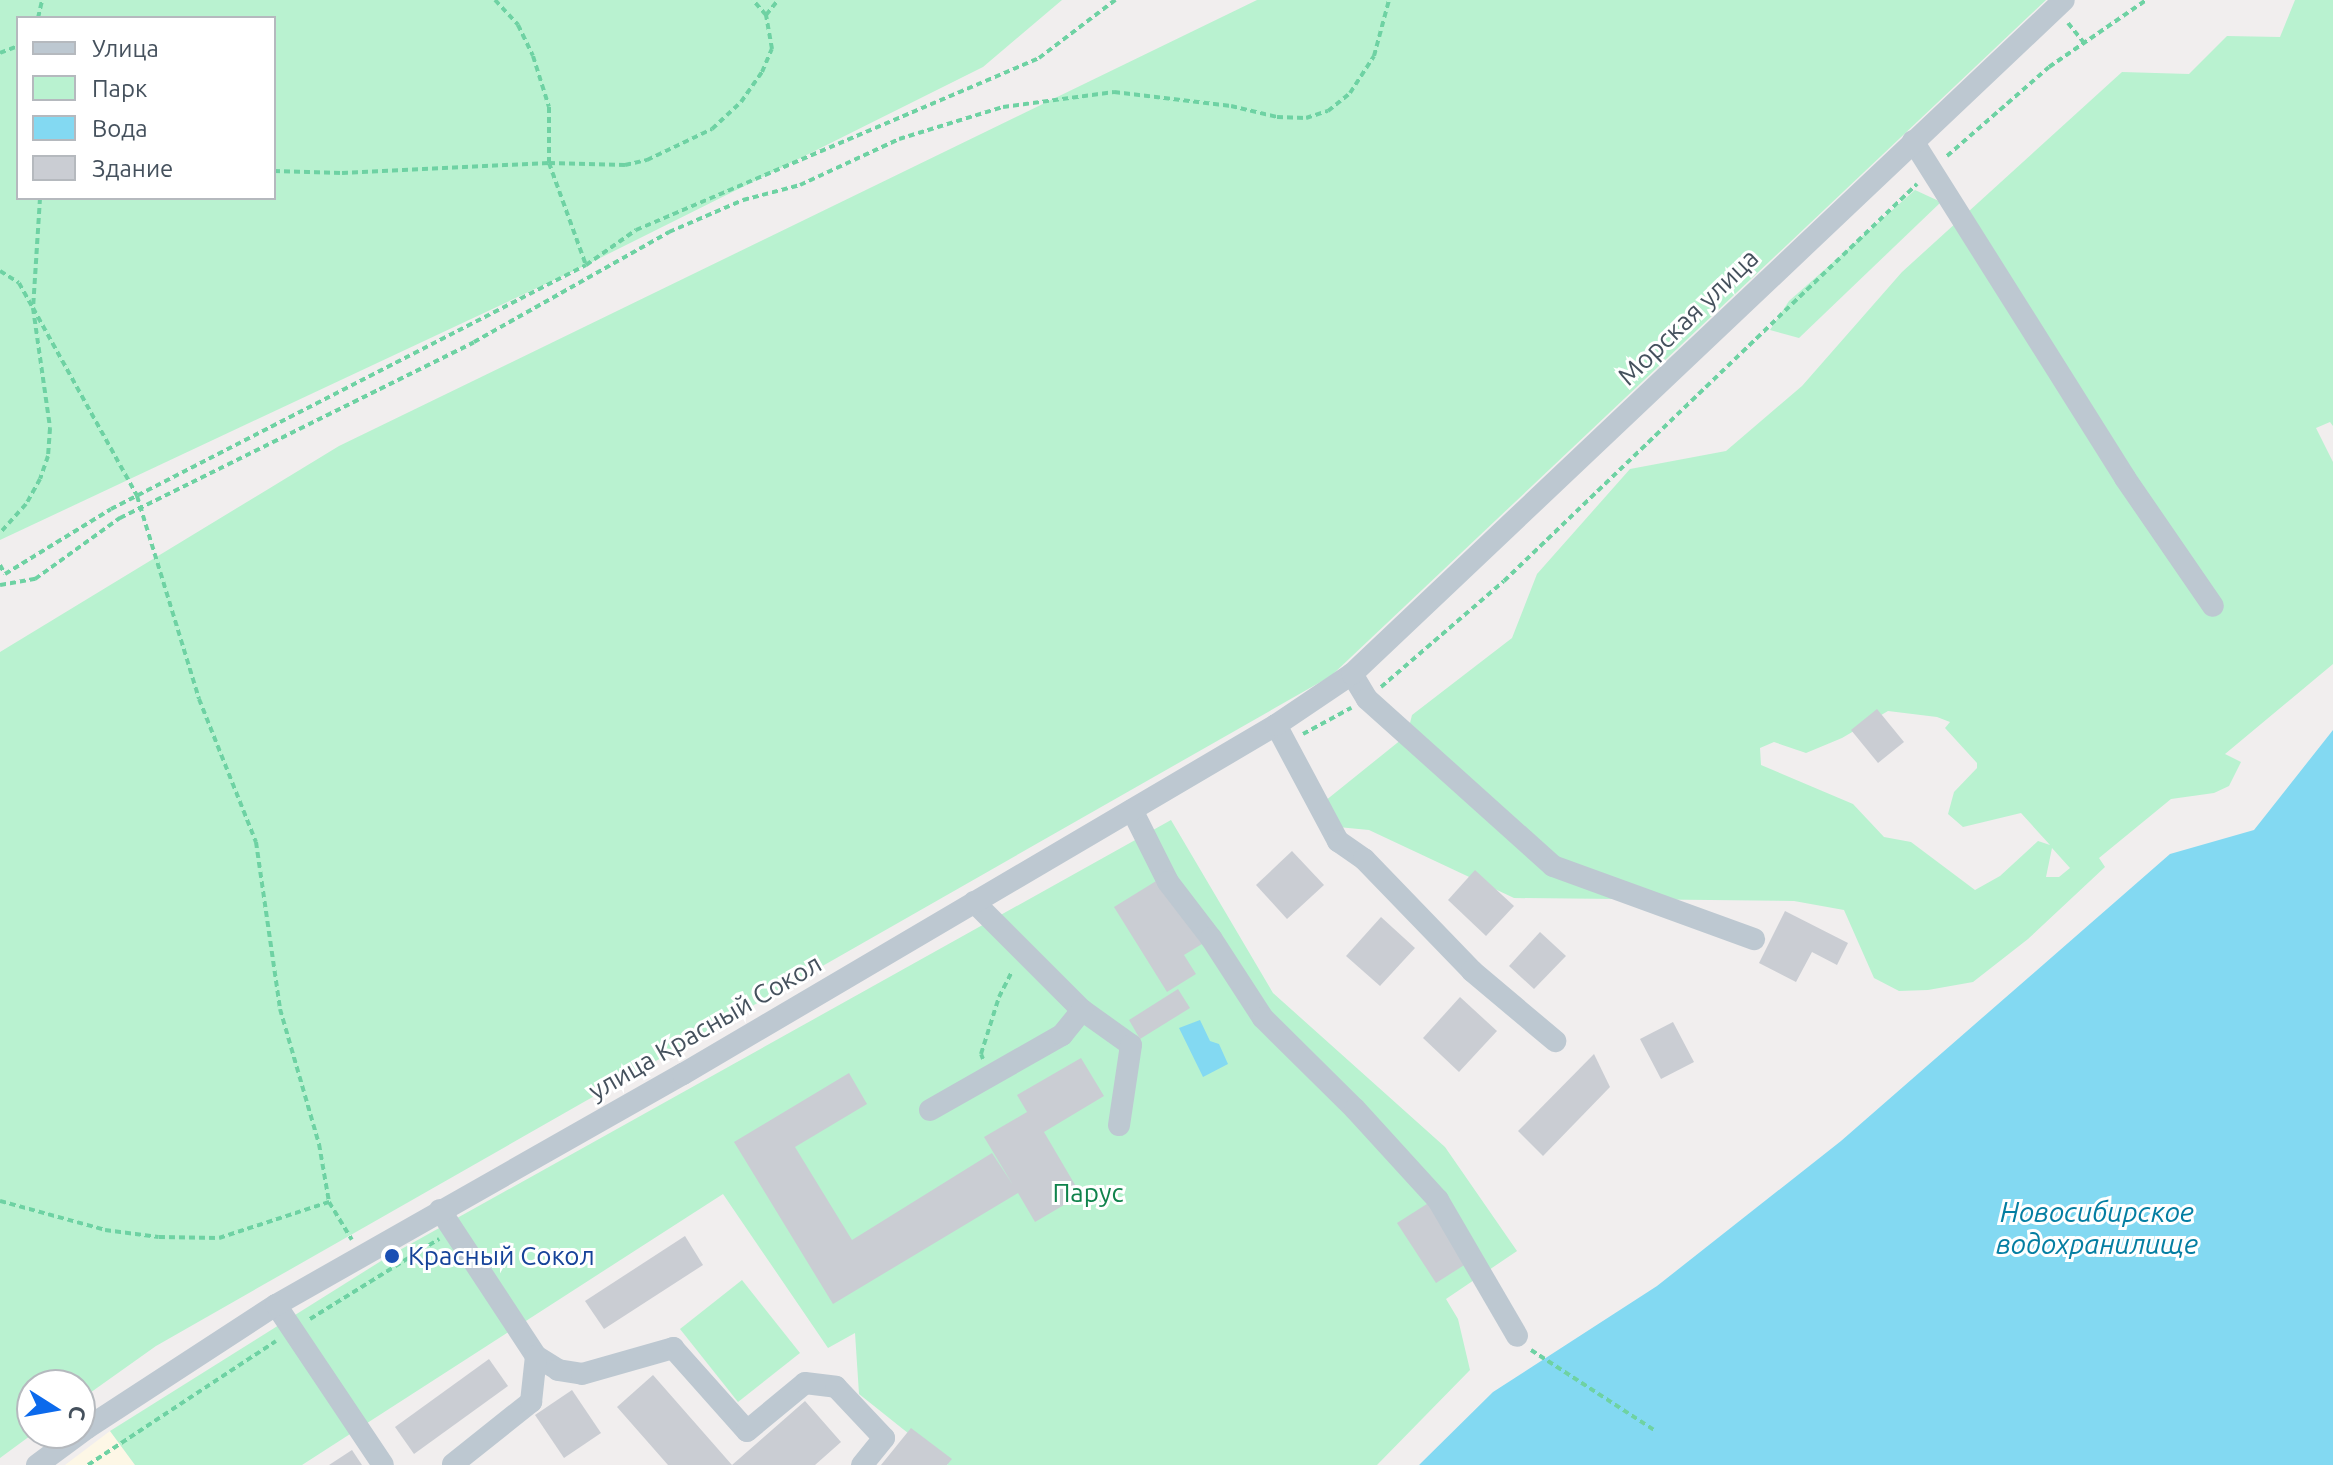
<!DOCTYPE html>
<html>
<head>
<meta charset="utf-8">
<style>
  body { margin:0 }
  #map { position:relative; width:2333px; height:1465px; overflow:hidden; background:#f1eeee; font-family:Ubuntu,sans-serif }
  div>[style] { position:absolute }
  .commercial>* { inset:0; background:#fdf7e6 }
  .green>* { inset:0; background:#b9f2d0 }
  .water>* { inset:0; background:#83d9f2 }
  .building>* { inset:0; background:#cacdd3 }
  .path>* { height:4px; margin-top:-2px; transform-origin:0; background:repeating-linear-gradient(90deg,#6ed2a3 0 6px,transparent 0 10px) }
  .minor>* { height:22px; margin:-11px; padding:0 11px; transform-origin:11px; border-radius:11px; background:#bdc8d1 }
  .dots>* { width:22px; height:22px; translate:-50% -50%; box-sizing:border-box; border:4px solid #fff; border-radius:50% }
  span { translate:-50% -50%; white-space:nowrap; text-align:center; line-height:1.15; -webkit-text-stroke:6px #fff; paint-order:stroke }
  .street-label { font-size:26px; color:#45515d }
  .park-label { font-size:26px; color:#10834c }
  .transit-label { font-size:26px; color:#164399 }
  .left { translate:0 -50%; text-align:left }
  .water-label { font-size:28px; color:#047ea2; font-style:italic }
  .legend { position:absolute; left:16px; top:16px; width:260px; height:184px; box-sizing:border-box; background:#fff; border:2px solid #b5b9be; margin:0; padding:10px 14px; list-style:none; font-size:24px; color:#45515d }
  .legend li { display:flex; align-items:center; gap:16px; height:40px }
  .legend b { width:40px; border:2px solid #b5b9be }
  .north { position:absolute; left:16px; top:1369px; width:80px; height:80px; box-sizing:border-box; background:#fff; border:2px solid #b5b9be; border-radius:50%; rotate:101deg; font-size:22px; font-weight:700; line-height:32px; text-align:center; color:#45515d }
  .north::after { content:''; display:block; margin:auto; width:28px; height:36px; background:#0c6aec; clip-path:polygon(50% 0,100% 100%,50% 72%,0 100%) }
</style>
</head>
<body>
<div id="map">
  <div class="commercial">
    <i style="clip-path:polygon(110px 1431px,135px 1465px,65px 1465px)"></i>
  </div>
  <div class="green">
    <i style="clip-path:polygon(evenodd,0 0,1062px 0,983px 67px,586px 265px,0 540px,0 0,18px 18px,274px 18px,274px 198px,18px 198px,18px 18px)"></i>
    <i style="clip-path:polygon(1257px 0,2046px 0,1331px 676px,156px 1346px,80px 1400px,80px 1385px,32px 1385px,34px 1433px,0 1458px,0 652px,339px 446px)"></i>
    <i style="clip-path:polygon(evenodd,2295px 0,2333px 0,2333px 426px,2330px 422px,2316px 428px,2333px 462px,2333px 664px,2225px 754px,2241px 762px,2229px 786px,2214px 793px,2171px 799px,2099px 858px,2105px 867px,2028px 939px,1973px 982px,1928px 990px,1899px 991px,1874px 978px,1844px 910px,1794px 901px,1514px 898px,1369px 830px,1338px 827px,1325px 801px,1407px 735px,1412px 715px,1512px 638px,1537px 574px,1630px 469px,1726px 451px,1802px 386px,1902px 272px,2122px 72px,2189px 74px,2227px 36px,2280px 37px,2295px 0,1888px 711px,1937px 717px,1950px 722px,1945px 728px,1977px 763px,1977px 768px,1954px 792px,1948px 814px,1963px 827px,2021px 813px,2050px 845px,2038px 841px,2000px 876px,1975px 890px,1911px 842px,1884px 837px,1853px 804px,1761px 765px,1760px 748px,1774px 742px,1806px 753px,1842px 738px,1888px 711px,2295px 0,2052px 848px,2070px 868px,2059px 877px,2046px 877px,2052px 848px)"></i>
    <i style="clip-path:polygon(1915px 190px,1941px 202px,1799px 338px,1770px 330px,1789px 301px)"></i>
    <i style="clip-path:polygon(1171px 820px,1273px 993px,1445px 1147px,1517px 1251px,1446px 1299px,1458px 1319px,1470px 1370px,1377px 1465px,948px 1465px,859px 1394px,855px 1333px,828px 1348px,723px 1194px,302px 1465px,135px 1465px,110px 1431px,389px 1256px)"></i>
    <i style="clip-path:polygon(742px 1280px,800px 1353px,738px 1402px,680px 1329px)"></i>
  </div>
  <div class="water">
    <i style="clip-path:polygon(2333px 730px,2333px 1465px,1419px 1465px,1493px 1392px,1657px 1286px,1841px 1141px,2170px 854px,2254px 830px)"></i>
    <i style="clip-path:polygon(1200px 1020px,1210px 1041px,1219px 1044px,1228px 1064px,1203px 1077px,1179px 1028px)"></i>
  </div>
  <div class="building">
    <i style="clip-path:polygon(1877px 709px,1904px 742px,1878px 763px,1851px 730px)"></i>
    <i style="clip-path:polygon(1292px 851px,1324px 885px,1287px 919px,1256px 885px)"></i>
    <i style="clip-path:polygon(1475px 870px,1514px 906px,1486px 936px,1448px 900px)"></i>
    <i style="clip-path:polygon(1161px 878px,1202px 944px,1184px 955px,1196px 974px,1167px 992px,1114px 907px)"></i>
    <i style="clip-path:polygon(1785px 911px,1848px 943px,1837px 965px,1812px 952px,1796px 982px,1759px 963px)"></i>
    <i style="clip-path:polygon(1381px 917px,1415px 948px,1380px 986px,1346px 956px)"></i>
    <i style="clip-path:polygon(1540px 932px,1566px 956px,1534px 989px,1509px 966px)"></i>
    <i style="clip-path:polygon(1178px 989px,1190px 1008px,1140px 1039px,1129px 1020px)"></i>
    <i style="clip-path:polygon(1460px 997px,1497px 1031px,1459px 1072px,1423px 1038px)"></i>
    <i style="clip-path:polygon(1673px 1022px,1694px 1062px,1661px 1079px,1640px 1039px)"></i>
    <i style="clip-path:polygon(1594px 1054px,1610px 1087px,1543px 1156px,1518px 1131px)"></i>
    <i style="clip-path:polygon(1081px 1058px,1104px 1096px,1044px 1132px,1081px 1195px,1035px 1222px,1018px 1193px,833px 1304px,734px 1142px,849px 1073px,867px 1104px,795px 1147px,852px 1240px,992px 1153px,1013px 1185px,984px 1137px,1027px 1112px,1017px 1095px)"></i>
    <i style="clip-path:polygon(1430px 1202px,1469px 1262px,1436px 1283px,1397px 1223px)"></i>
    <i style="clip-path:polygon(685px 1236px,703px 1265px,604px 1329px,585px 1301px)"></i>
    <i style="clip-path:polygon(489px 1359px,508px 1386px,414px 1454px,395px 1427px)"></i>
    <i style="clip-path:polygon(653px 1375px,732px 1465px,805px 1401px,841px 1442px,815px 1465px,668px 1465px,617px 1407px)"></i>
    <i style="clip-path:polygon(572px 1390px,601px 1433px,564px 1458px,535px 1415px)"></i>
    <i style="clip-path:polygon(911px 1428px,952px 1459px,947px 1465px,881px 1465px)"></i>
    <i style="clip-path:polygon(352px 1450px,362px 1465px,329px 1465px)"></i>
  </div>
  <div class="path">
    <i style="left:495px;top:0;width:34px;rotate:47deg"></i>
    <i style="left:518px;top:25px;width:34px;rotate:64deg"></i>
    <i style="left:533px;top:56px;width:53px;rotate:72.6deg"></i>
    <i style="left:549px;top:107px;width:56px;rotate:90deg"></i>
    <i style="left:549px;top:163px;width:109px;rotate:70.1deg"></i>
    <i style="left:766px;top:15px;width:19px;rotate:-51deg"></i>
    <i style="left:38px;top:18px;width:18px;rotate:-77deg"></i>
    <i style="left:2068px;top:23px;width:26px;rotate:51deg"></i>
    <i style="left:0;top:53px;width:19px;rotate:-21deg"></i>
    <i style="left:1947px;top:156px;width:135px;rotate:-41.1deg"></i>
    <i style="left:2049px;top:67px;width:118px;rotate:-34.6deg"></i>
    <i style="left:274px;top:171px;width:68px;rotate:1.7deg"></i>
    <i style="left:342px;top:173px;width:207px;rotate:-2.8deg"></i>
    <i style="left:549px;top:163px;width:76px;rotate:1.5deg"></i>
    <i style="left:625px;top:165px;width:23px;rotate:-13deg"></i>
    <i style="left:647px;top:160px;width:72px;rotate:-25.5deg"></i>
    <i style="left:712px;top:129px;width:40px;rotate:-43deg"></i>
    <i style="left:741px;top:102px;width:37px;rotate:-55deg"></i>
    <i style="left:762px;top:72px;width:25px;rotate:-67deg"></i>
    <i style="left:772px;top:49px;width:35px;rotate:-100deg"></i>
    <i style="left:766px;top:15px;width:20px;rotate:-131deg"></i>
    <i style="left:40px;top:198px;width:110px;rotate:93.6deg"></i>
    <i style="left:33px;top:308px;width:215px;rotate:61deg"></i>
    <i style="left:137px;top:496px;width:212px;rotate:73deg"></i>
    <i style="left:199px;top:699px;width:154px;rotate:68.3deg"></i>
    <i style="left:256px;top:842px;width:169px;rotate:81.8deg"></i>
    <i style="left:280px;top:1009px;width:141px;rotate:73.9deg"></i>
    <i style="left:319px;top:1144px;width:59px;rotate:80.2deg"></i>
    <i style="left:329px;top:1202px;width:44px;rotate:58.8deg"></i>
    <i style="left:0;top:271px;width:22px;rotate:32deg"></i>
    <i style="left:19px;top:283px;width:29px;rotate:61deg"></i>
    <i style="left:33px;top:308px;width:121px;rotate:81.9deg"></i>
    <i style="left:50px;top:428px;width:28px;rotate:94deg"></i>
    <i style="left:48px;top:456px;width:24px;rotate:109deg"></i>
    <i style="left:40px;top:479px;width:29px;rotate:119deg"></i>
    <i style="left:26px;top:504px;width:39px;rotate:132deg"></i>
    <i style="left:0;top:565px;width:10px;rotate:61deg"></i>
    <i style="left:5px;top:574px;width:124px;rotate:-31.5deg"></i>
    <i style="left:111px;top:509px;width:534px;rotate:-27.19deg"></i>
    <i style="left:586px;top:265px;width:61px;rotate:-35deg"></i>
    <i style="left:636px;top:230px;width:438px;rotate:-23.1deg"></i>
    <i style="left:1039px;top:58px;width:96px;rotate:-37.3deg"></i>
    <i style="left:0;top:585px;width:36px;rotate:-10deg"></i>
    <i style="left:35px;top:579px;width:105px;rotate:-35.7deg"></i>
    <i style="left:120px;top:518px;width:395px;rotate:-26.4deg"></i>
    <i style="left:474px;top:342px;width:224px;rotate:-29.4deg"></i>
    <i style="left:669px;top:232px;width:81px;rotate:-23.4deg"></i>
    <i style="left:743px;top:200px;width:59px;rotate:-14.7deg"></i>
    <i style="left:800px;top:185px;width:109px;rotate:-24.9deg"></i>
    <i style="left:899px;top:139px;width:109px;rotate:-17.1deg"></i>
    <i style="left:1003px;top:107px;width:112px;rotate:-7.7deg"></i>
    <i style="left:1114px;top:92px;width:118px;rotate:6.8deg"></i>
    <i style="left:1231px;top:106px;width:47px;rotate:13.4deg"></i>
    <i style="left:1277px;top:117px;width:29px;rotate:2deg"></i>
    <i style="left:1306px;top:118px;width:23px;rotate:-18deg"></i>
    <i style="left:1328px;top:111px;width:28px;rotate:-39deg"></i>
    <i style="left:1350px;top:93px;width:44px;rotate:-57deg"></i>
    <i style="left:1374px;top:56px;width:58px;rotate:-75deg"></i>
    <i style="left:1381px;top:687px;width:162px;rotate:-40.8deg"></i>
    <i style="left:1504px;top:581px;width:573px;rotate:-43.87deg"></i>
    <i style="left:1303px;top:734px;width:55px;rotate:-28.4deg"></i>
    <i style="left:983px;top:1059px;width:5px;rotate:-112deg"></i>
    <i style="left:981px;top:1054px;width:60px;rotate:-72.5deg"></i>
    <i style="left:999px;top:997px;width:29px;rotate:-63deg"></i>
    <i style="left:0;top:1201px;width:109px;rotate:15.4deg"></i>
    <i style="left:105px;top:1230px;width:54px;rotate:7.4deg"></i>
    <i style="left:159px;top:1237px;width:60px;rotate:1deg"></i>
    <i style="left:219px;top:1238px;width:116px;rotate:-18.1deg"></i>
    <i style="left:310px;top:1319px;width:152px;rotate:-31.8deg"></i>
    <i style="left:1531px;top:1350px;width:147px;rotate:33deg"></i>
    <i style="left:88px;top:1465px;width:225px;rotate:-33.4deg"></i>
  </div>
  <div class="minor">
    <i style="left:1913px;top:141px;width:398px;rotate:57.8deg"></i>
    <i style="left:2125px;top:478px;width:155px;rotate:55.5deg"></i>
    <i style="left:1352px;top:674px;width:29px;rotate:59deg"></i>
    <i style="left:1367px;top:699px;width:250px;rotate:41.9deg"></i>
    <i style="left:1553px;top:866px;width:214px;rotate:20deg"></i>
    <i style="left:1276px;top:725px;width:132px;rotate:61.9deg"></i>
    <i style="left:1338px;top:841px;width:32px;rotate:35deg"></i>
    <i style="left:1364px;top:859px;width:156px;rotate:46deg"></i>
    <i style="left:1472px;top:971px;width:109px;rotate:40.1deg"></i>
    <i style="left:1132px;top:810px;width:80px;rotate:63.4deg"></i>
    <i style="left:1168px;top:882px;width:71px;rotate:52.5deg"></i>
    <i style="left:1211px;top:938px;width:95px;rotate:57deg"></i>
    <i style="left:1263px;top:1018px;width:129px;rotate:44.7deg"></i>
    <i style="left:1355px;top:1109px;width:123px;rotate:47.6deg"></i>
    <i style="left:1438px;top:1200px;width:157px;rotate:59.8deg"></i>
    <i style="left:974px;top:902px;width:153px;rotate:45deg"></i>
    <i style="left:1082px;top:1010px;width:60px;rotate:35.5deg"></i>
    <i style="left:1131px;top:1045px;width:81px;rotate:98.5deg"></i>
    <i style="left:930px;top:1110px;width:152px;rotate:-29.6deg"></i>
    <i style="left:1062px;top:1035px;width:32px;rotate:-51deg"></i>
    <i style="left:440px;top:1210px;width:175px;rotate:56.7deg"></i>
    <i style="left:536px;top:1356px;width:26px;rotate:32deg"></i>
    <i style="left:558px;top:1370px;width:24px;rotate:9deg"></i>
    <i style="left:582px;top:1374px;width:95px;rotate:-15.9deg"></i>
    <i style="left:673px;top:1348px;width:111px;rotate:48.3deg"></i>
    <i style="left:747px;top:1431px;width:75px;rotate:-39.6deg"></i>
    <i style="left:805px;top:1383px;width:31px;rotate:7deg"></i>
    <i style="left:836px;top:1387px;width:70px;rotate:46.7deg"></i>
    <i style="left:884px;top:1438px;width:35px;rotate:129deg"></i>
    <i style="left:276px;top:1305px;width:192px;rotate:56.2deg"></i>
    <i style="left:453px;top:1464px;width:100px;rotate:-38.5deg"></i>
    <i style="left:531px;top:1402px;width:46px;rotate:-83.8deg"></i>
    <i style="left:37px;top:1465px;width:62px;rotate:-36.5deg"></i>
    <i style="left:87px;top:1428px;width:225px;rotate:-33.1deg"></i>
    <i style="left:276px;top:1305px;width:468px;rotate:-29.6deg"></i>
    <i style="left:683px;top:1074px;width:688px;rotate:-30.48deg"></i>
    <i style="left:1276px;top:725px;width:92px;rotate:-33.9deg"></i>
    <i style="left:1352px;top:674px;width:980px;rotate:-43.43deg"></i>
  </div>
  <div class="dots">
    <i style="left:392px;top:1256px;background:#1a4fb4"></i>
  </div>
  <div class="street-label">
    <span style="left:1688px;top:317px;rotate:-44deg">Морская улица</span>
    <span style="left:705px;top:1027px;rotate:-30deg">улица Красный Сокол</span>
  </div>
  <div class="park-label">
    <span style="left:1088px;top:1193px">Парус</span>
  </div>
  <div class="transit-label">
    <span class="left" style="left:408px;top:1256px">Красный Сокол</span>
  </div>
  <div class="water-label">
    <span style="left:2097px;top:1228px">Новосибирское<br>водохранилище</span>
  </div>
  <ul class="legend">
  <li><b style="height:10px;background:#bdc8d1"></b>Улица</li>
  <li><b style="height:22px;background:#b9f2d0"></b>Парк</li>
  <li><b style="height:22px;background:#83d9f2"></b>Вода</li>
  <li><b style="height:22px;background:#cacdd3"></b>Здание</li>
  </ul>
  <div class="north">С</div>
</div>
</body>
</html>
